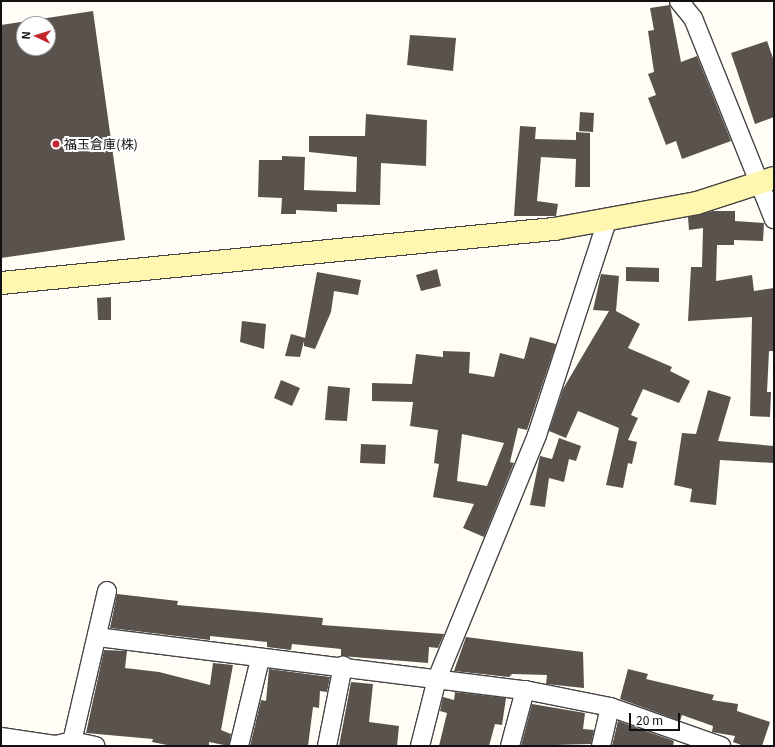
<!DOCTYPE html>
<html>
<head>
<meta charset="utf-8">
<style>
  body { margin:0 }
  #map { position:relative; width:775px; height:747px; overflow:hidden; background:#fffdf5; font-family:Georgia,"Noto Sans JP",serif }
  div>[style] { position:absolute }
  .building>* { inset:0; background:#5a524d }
  .roads { filter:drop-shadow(1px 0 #444) drop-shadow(-1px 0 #444) drop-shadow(0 1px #444) drop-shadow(0 -1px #444) }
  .street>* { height:18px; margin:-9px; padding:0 9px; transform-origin:9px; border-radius:9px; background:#fff }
  .secondary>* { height:22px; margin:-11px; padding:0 11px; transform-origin:11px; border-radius:11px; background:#fff6b0 }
  .dots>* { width:11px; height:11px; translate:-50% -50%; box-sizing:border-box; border:2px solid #fff; border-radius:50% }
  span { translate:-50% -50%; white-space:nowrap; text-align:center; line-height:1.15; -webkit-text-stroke:4px #fff; paint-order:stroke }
  .poi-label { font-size:13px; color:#111 }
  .left { translate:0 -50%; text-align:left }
  .frame { position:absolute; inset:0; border:2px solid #111; pointer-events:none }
  .north { position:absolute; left:16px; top:16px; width:40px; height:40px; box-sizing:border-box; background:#fff; border:1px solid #a0a0a0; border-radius:50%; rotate:274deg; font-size:11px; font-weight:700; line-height:16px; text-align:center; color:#111 }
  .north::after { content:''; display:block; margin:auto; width:14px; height:18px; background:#c4262e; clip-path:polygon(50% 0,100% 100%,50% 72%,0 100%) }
  .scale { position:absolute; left:629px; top:713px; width:51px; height:18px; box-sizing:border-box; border:2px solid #111; border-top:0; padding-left:5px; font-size:12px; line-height:14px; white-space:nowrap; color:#111; -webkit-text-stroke:3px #fff; paint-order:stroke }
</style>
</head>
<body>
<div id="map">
  <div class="building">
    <i style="clip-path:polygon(670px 5px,681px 62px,697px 56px,731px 141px,682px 159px,676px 141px,666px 145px,648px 98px,656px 95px,648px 74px,654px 72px,648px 31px,654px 30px,650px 8px)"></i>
    <i style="clip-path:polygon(evenodd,93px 11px,125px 240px,1px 258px,1px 25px,93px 11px,24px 24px,48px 24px,48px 48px,24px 48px,24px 24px)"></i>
    <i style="clip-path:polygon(410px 35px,456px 38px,453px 71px,407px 65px)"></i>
    <i style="clip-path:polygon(767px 41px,774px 61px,774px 117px,755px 124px,731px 53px)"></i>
    <i style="clip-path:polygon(580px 112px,594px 113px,593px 132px,579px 131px)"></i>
    <i style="clip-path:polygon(366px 114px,427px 120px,426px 166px,381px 163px,380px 205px,337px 204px,337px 212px,296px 210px,296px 214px,281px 214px,282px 198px,258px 197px,259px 160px,282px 160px,282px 156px,305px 157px,304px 190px,356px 192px,357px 157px,309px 152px,309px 136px,365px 136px)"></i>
    <i style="clip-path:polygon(520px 126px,536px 127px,535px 139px,576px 140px,576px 132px,590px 133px,590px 187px,575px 187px,576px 159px,541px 157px,537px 201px,558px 204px,556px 216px,514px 216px)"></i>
    <i style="clip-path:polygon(713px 211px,735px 211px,735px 221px,764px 223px,763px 241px,734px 240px,734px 245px,717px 245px,716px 281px,752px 275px,754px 291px,774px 288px,774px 351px,769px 351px,767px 392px,771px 392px,770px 417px,750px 416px,752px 317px,688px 321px,691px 267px,702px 267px,703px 228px,689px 230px,688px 217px)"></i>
    <i style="clip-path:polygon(626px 267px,659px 268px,659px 282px,626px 281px)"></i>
    <i style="clip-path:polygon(437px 269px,441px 286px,421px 291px,416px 275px)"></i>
    <i style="clip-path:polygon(317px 272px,361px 280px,358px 295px,334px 291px,331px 312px,315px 349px,304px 346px,304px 341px,300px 357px,285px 356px,291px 334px,305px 338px)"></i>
    <i style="clip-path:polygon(601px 274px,619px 276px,616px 311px,640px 324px,628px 348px,672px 367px,670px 371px,690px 381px,679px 403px,643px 389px,631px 415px,638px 418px,628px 440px,637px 442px,632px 464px,628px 463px,623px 488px,606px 485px,619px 428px,578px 411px,566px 438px,549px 431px,563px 389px,609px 311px,593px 310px)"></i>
    <i style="clip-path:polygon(111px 297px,111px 320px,98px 320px,97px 298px)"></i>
    <i style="clip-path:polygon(242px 321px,266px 324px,264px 349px,240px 342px)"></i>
    <i style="clip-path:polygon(evenodd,530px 337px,556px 344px,527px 430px,518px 428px,510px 462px,514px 463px,484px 537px,463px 528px,474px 504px,433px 497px,439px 464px,434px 463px,438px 430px,410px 426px,413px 402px,372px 401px,372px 383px,412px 384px,416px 354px,443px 357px,443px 351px,470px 352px,469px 373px,494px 377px,500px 353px,524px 359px,530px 337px,462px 434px,504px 443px,487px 486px,457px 481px,462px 434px)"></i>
    <i style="clip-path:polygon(281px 380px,300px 388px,292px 406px,274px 398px)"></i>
    <i style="clip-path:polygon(328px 386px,350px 388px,347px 421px,325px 420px)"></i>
    <i style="clip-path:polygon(708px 390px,731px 397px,718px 441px,774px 446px,774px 463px,720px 460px,716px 505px,690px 502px,692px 489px,674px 485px,682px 433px,696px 434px)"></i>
    <i style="clip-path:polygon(559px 438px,581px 446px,576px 461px,569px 459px,564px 482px,549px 478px,545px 507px,530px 505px,540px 456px,552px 459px)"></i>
    <i style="clip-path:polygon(361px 444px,386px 445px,385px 464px,360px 463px)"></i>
    <i style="clip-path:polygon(117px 594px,178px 601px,177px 605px,323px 618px,322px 625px,444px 634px,438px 648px,429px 647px,428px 663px,341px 656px,341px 649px,292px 644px,291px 650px,267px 647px,267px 642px,210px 636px,210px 640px,110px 628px)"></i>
    <i style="clip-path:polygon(466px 637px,583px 652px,584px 688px,546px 684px,547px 675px,512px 674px,509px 677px,454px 671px)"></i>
    <i style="clip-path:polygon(104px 650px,127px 651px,125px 668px,159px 672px,210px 685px,213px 663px,233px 665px,221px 730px,231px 734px,229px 746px,209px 742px,209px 746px,172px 746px,152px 742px,153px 739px,86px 733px)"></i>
    <i style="clip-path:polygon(269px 669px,330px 677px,327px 692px,320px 691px,319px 708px,313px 707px,308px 746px,250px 746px,261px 700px,266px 701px)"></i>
    <i style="clip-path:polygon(628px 669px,648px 674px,646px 679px,714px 695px,712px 700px,738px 704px,737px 711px,770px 722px,762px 746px,744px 746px,733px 742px,735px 736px,712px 732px,713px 726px,682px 715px,680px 721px,620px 699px)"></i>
    <i style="clip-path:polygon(351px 682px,373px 684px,369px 722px,399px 726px,397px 746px,339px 746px)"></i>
    <i style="clip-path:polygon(455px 692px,506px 698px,502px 725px,495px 724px,489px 746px,439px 746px,447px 713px,440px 711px,443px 697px,454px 700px)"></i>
    <i style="clip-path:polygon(532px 704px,585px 713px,583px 729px,594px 730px,591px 744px,521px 746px)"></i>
    <i style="clip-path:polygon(618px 721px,674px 741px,673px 746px,612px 746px)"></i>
  </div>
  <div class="roads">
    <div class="street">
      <i style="left:679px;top:1px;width:22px;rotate:51deg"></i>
      <i style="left:693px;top:18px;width:217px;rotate:68.1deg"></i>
      <i style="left:97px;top:637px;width:431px;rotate:7.1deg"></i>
      <i style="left:525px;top:690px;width:87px;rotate:11.3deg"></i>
      <i style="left:610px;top:707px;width:118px;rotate:19.4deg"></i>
      <i style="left:1px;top:737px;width:56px;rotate:8.3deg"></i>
      <i style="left:56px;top:745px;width:16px;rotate:-14deg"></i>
      <i style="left:72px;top:741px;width:24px;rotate:12deg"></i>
      <i style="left:71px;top:746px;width:159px;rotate:-76.9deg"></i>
      <i style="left:239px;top:746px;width:89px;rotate:-76.4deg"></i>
      <i style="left:327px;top:746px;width:82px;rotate:-78.7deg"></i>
      <i style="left:420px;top:746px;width:69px;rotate:-75.8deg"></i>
      <i style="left:437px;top:679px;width:264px;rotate:-67.7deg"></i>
      <i style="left:537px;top:435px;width:225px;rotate:-71.9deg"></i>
      <i style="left:510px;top:746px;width:58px;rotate:-75deg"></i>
      <i style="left:601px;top:746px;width:40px;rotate:-77deg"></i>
    </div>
    <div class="secondary">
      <i style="left:1px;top:283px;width:556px;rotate:-5.58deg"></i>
      <i style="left:554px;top:229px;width:145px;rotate:-10.3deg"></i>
      <i style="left:697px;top:203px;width:81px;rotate:-18deg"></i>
    </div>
  </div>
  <div class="dots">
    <i style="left:56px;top:144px;background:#c4262e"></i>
  </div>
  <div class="poi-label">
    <span class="left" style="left:64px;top:144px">福玉倉庫(株)</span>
  </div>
  <div class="frame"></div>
  <div class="north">N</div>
  <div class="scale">20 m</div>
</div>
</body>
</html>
